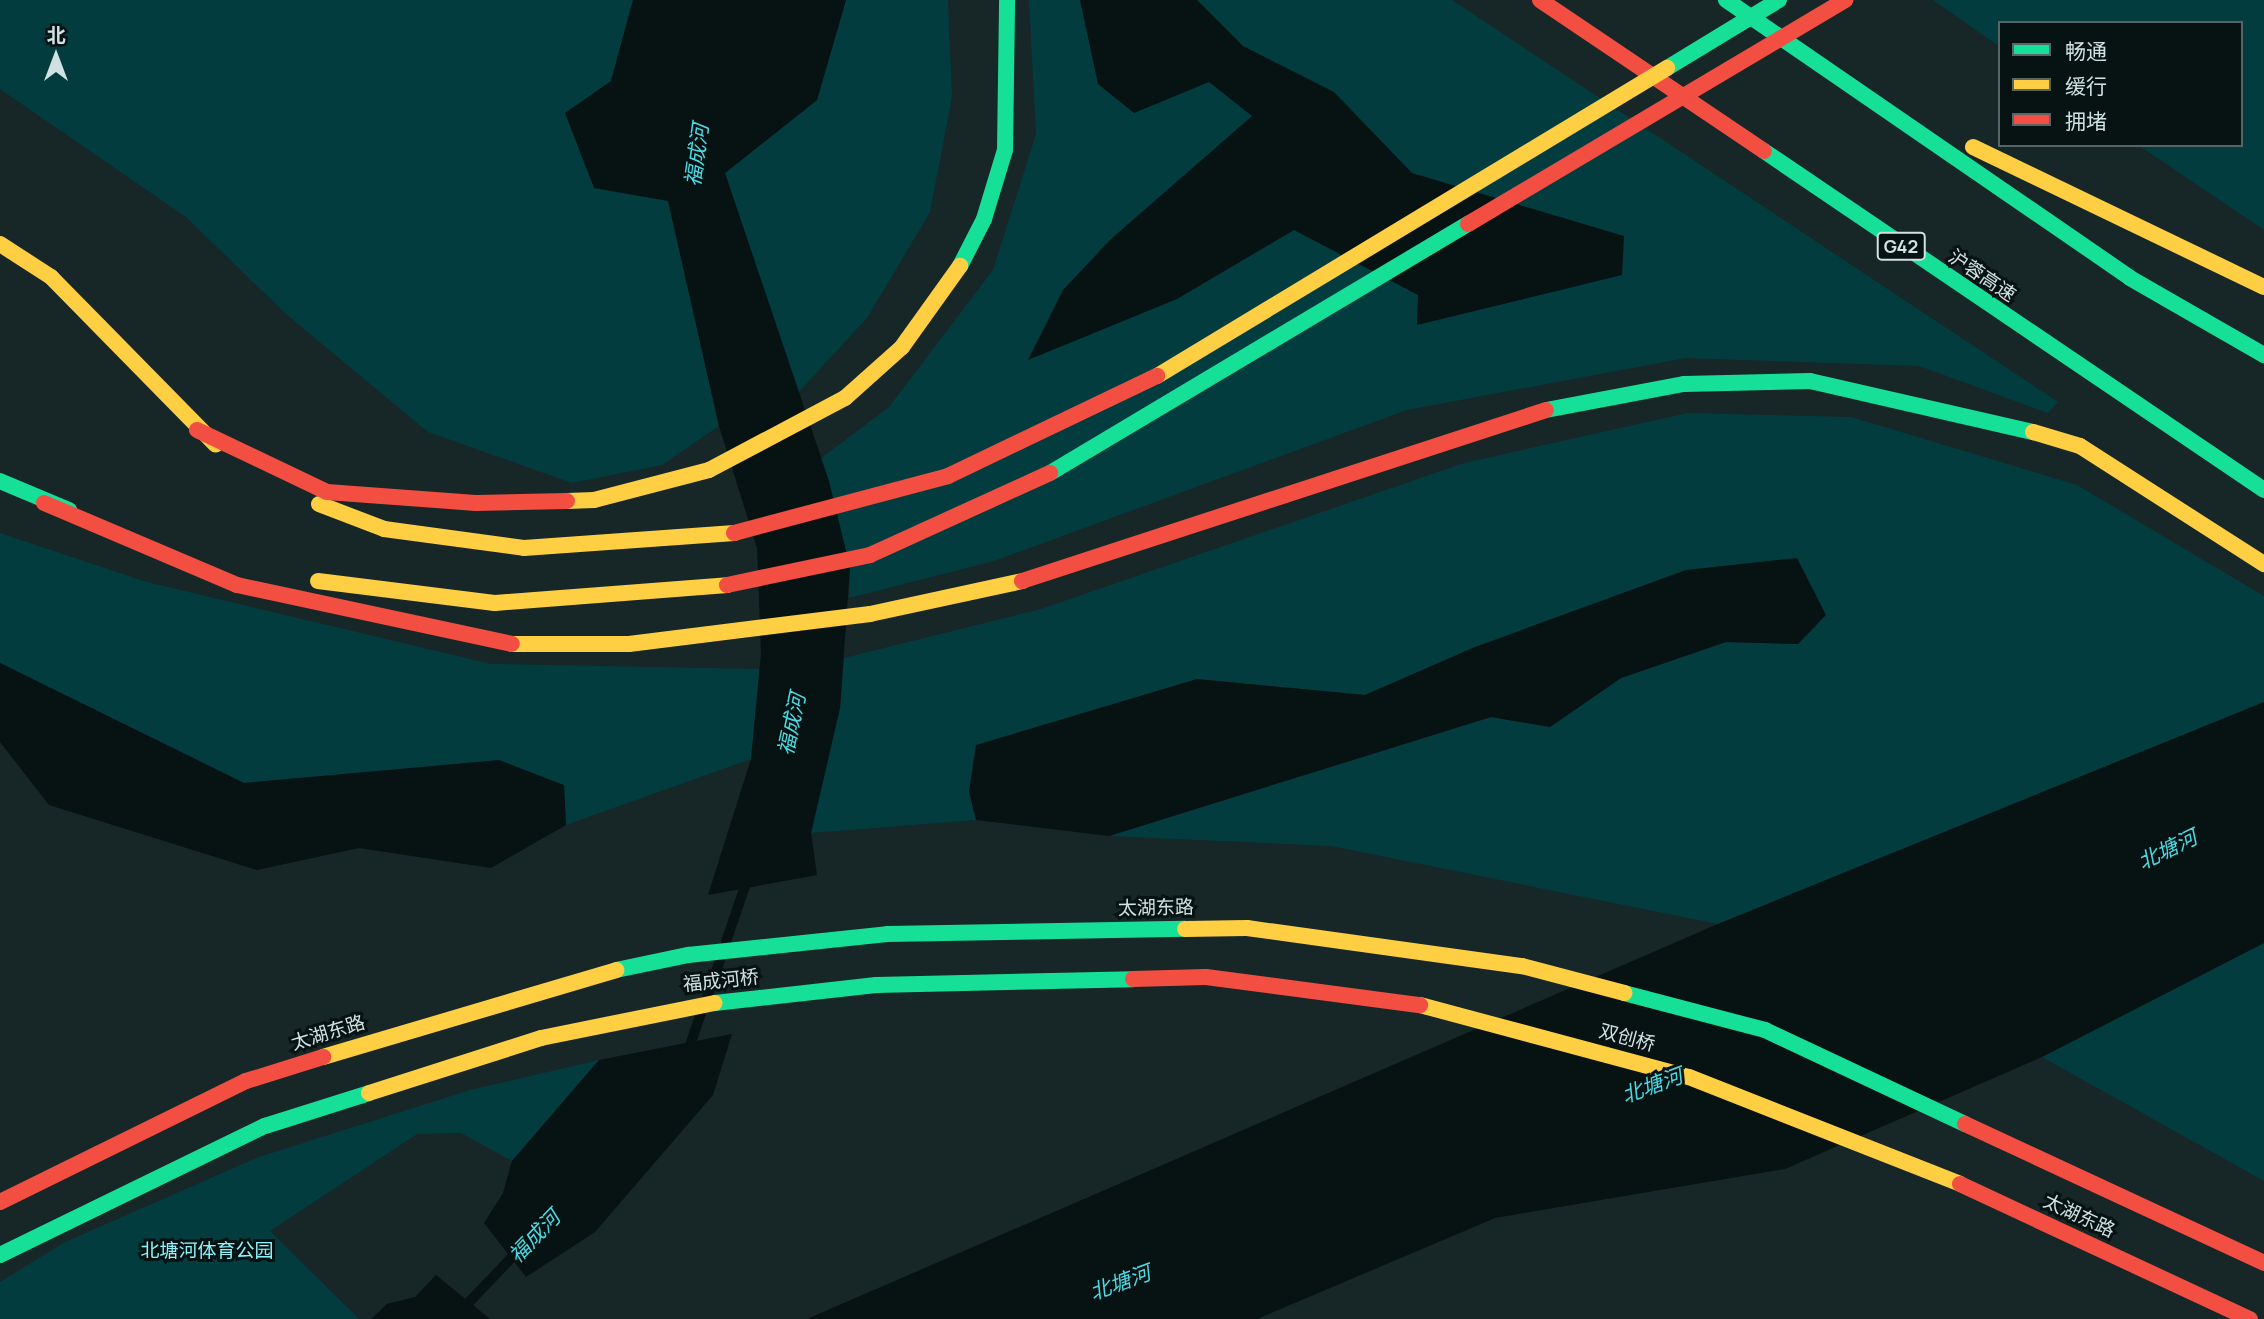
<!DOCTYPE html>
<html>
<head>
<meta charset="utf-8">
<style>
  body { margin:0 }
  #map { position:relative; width:2264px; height:1319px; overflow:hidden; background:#172627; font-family:Manrope,"Noto Sans SC",sans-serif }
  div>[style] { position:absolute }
  .green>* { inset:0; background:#033c3f }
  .water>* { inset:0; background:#071212 }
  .stream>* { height:10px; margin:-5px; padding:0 5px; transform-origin:5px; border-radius:5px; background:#071212 }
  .fast>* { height:16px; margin:-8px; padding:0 8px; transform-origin:8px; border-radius:8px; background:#16e098 }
  .slow>* { height:16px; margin:-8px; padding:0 8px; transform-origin:8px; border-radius:8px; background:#ffcf43 }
  .jam>* { height:16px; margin:-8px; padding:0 8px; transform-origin:8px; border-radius:8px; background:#f24e42 }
  .fast-bridge>* { height:16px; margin:-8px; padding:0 8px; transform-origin:8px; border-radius:8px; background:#16e098 }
  .slow-bridge>* { height:16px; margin:-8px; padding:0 8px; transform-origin:8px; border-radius:8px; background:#ffcf43 }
  .jam-bridge>* { height:16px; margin:-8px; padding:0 8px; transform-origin:8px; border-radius:8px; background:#f24e42 }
  span { translate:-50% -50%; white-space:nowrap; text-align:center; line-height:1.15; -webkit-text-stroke:6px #071213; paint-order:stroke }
  .shield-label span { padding:2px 5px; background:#071213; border:2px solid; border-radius:5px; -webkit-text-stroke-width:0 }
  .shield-label { font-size:18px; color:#d1e1e2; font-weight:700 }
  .street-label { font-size:19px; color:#d1e1e2 }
  .park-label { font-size:19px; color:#8ef3f9 }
  .water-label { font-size:21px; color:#4cd9e2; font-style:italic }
  .legend { position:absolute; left:1998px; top:21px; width:245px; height:126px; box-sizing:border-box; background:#071213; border:2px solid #586566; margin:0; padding:9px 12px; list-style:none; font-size:21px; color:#d1e1e2 }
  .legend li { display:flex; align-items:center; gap:14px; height:35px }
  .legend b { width:35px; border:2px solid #586566 }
  .north { position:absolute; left:21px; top:21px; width:70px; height:70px; -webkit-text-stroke:5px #071213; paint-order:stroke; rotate:0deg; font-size:19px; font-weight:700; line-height:28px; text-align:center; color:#d1e1e2 }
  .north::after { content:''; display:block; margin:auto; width:24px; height:32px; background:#d1e1e2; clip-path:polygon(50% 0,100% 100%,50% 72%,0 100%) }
</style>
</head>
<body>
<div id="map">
  <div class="green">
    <i style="clip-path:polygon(0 0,633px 0,611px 81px,594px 188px,668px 200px,719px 426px,662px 465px,572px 483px,428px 432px,287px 315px,186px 217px,0 89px)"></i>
    <i style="clip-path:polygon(846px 0,948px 0,952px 97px,930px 212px,867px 318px,797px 394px,725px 173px,817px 100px)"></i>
    <i style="clip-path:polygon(1029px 0,1452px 0,2058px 402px,2048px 413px,1919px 366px,1686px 358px,1407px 410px,994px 561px,849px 598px,850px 567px,820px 459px,889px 407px,993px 270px,1036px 134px)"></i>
    <i style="clip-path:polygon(1933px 0,2264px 0,2264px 230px,2138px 145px,2241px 145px,2241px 23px,2000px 23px,2000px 47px)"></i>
    <i style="clip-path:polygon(1688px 413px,1851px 417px,2077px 485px,2264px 596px,2264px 702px,1718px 924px,1331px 846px,1109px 836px,1491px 717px,1550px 727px,1621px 678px,1726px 642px,1798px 644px,1826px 614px,1475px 647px,1365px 695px,1196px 679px,969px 791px,976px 820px,811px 833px,840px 708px,844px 658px,1041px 609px,1464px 463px)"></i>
    <i style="clip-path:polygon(0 533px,147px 582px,491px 664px,760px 669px,751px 759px,566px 825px,564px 785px,347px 778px,244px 783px,0 663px)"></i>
    <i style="clip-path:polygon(2264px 943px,2264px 1181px,2042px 1057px)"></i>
    <i style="clip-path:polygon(599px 1060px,512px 1161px,461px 1133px,417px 1134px,270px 1231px,359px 1319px,0 1319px,0 1282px,65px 1242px,259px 1157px,470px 1090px)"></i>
  </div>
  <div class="water">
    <i style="clip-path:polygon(633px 0,846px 0,817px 100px,725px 173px,829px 481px,850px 567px,840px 708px,811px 833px,817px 875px,708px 895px,751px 759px,761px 653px,757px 548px,719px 426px,668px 201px,594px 188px,565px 113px,611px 81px)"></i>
    <i style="clip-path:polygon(1080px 0,1197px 0,1243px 46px,1334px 92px,1412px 173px,1624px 236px,1622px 275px,1417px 325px,1418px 295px,1294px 230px,1177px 299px,1028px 360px,1063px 290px,1111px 239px,1252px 116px,1209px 82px,1134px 113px,1098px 84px)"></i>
    <i style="clip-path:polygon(1797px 558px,1826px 615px,1798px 644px,1726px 642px,1621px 678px,1550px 727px,1491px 717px,1109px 836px,976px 820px,969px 791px,976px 745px,1197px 679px,1365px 695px,1475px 647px,1686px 570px)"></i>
    <i style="clip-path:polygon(0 663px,244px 783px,499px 760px,564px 785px,566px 825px,491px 868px,359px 848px,257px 870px,49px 805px,0 742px)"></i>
    <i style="clip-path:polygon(2264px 702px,2264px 943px,2042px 1057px,1785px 1169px,1495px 1218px,1257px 1319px,807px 1319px,1718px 924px)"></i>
    <i style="clip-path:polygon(732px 1034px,713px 1095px,595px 1232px,526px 1277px,484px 1223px,503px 1193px,512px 1161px,599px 1060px)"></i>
    <i style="clip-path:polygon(436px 1275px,490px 1319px,371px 1319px,387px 1304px,415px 1297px)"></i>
  </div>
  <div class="stream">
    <i style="left:726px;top:942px;width:72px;rotate:-71.3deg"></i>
    <i style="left:707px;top:998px;width:40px;rotate:-71.1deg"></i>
    <i style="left:687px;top:1054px;width:43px;rotate:-71.1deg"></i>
    <i style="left:453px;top:1319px;width:95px;rotate:-46.3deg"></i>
  </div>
  <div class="fast">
    <i style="left:1726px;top:0;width:490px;rotate:34.5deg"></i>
    <i style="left:2130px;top:278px;width:155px;rotate:29.9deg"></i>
    <i style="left:1764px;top:151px;width:604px;rotate:34.14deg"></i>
    <i style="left:960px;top:266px;width:53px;rotate:-62.9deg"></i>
    <i style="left:984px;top:219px;width:72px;rotate:-73.1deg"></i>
    <i style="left:1005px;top:150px;width:150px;rotate:-89.2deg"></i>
    <i style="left:1546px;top:410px;width:140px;rotate:-10.7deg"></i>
    <i style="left:1684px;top:384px;width:126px;rotate:-1.4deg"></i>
    <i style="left:1810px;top:381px;width:229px;rotate:12.9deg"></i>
    <i style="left:0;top:481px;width:75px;rotate:22.8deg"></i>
    <i style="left:616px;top:970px;width:74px;rotate:-11.8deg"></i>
    <i style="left:688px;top:955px;width:200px;rotate:-6deg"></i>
    <i style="left:887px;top:934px;width:298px;rotate:-1deg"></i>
    <i style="left:1624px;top:993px;width:146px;rotate:14.7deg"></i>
    <i style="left:1765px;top:1030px;width:221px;rotate:25.2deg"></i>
    <i style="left:715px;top:1003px;width:162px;rotate:-6.4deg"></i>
    <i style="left:876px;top:985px;width:257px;rotate:-1.3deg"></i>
    <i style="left:0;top:1255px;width:295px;rotate:-26deg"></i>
    <i style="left:265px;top:1126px;width:109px;rotate:-17.6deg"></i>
  </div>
  <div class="slow">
    <i style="left:1973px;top:147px;width:323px;rotate:25.7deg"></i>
    <i style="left:0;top:244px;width:61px;rotate:32.9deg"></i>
    <i style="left:51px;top:277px;width:235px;rotate:45.5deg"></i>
    <i style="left:2033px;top:432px;width:49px;rotate:16.6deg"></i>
    <i style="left:2080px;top:446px;width:219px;rotate:32.7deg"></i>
    <i style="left:567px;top:501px;width:27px;rotate:-2deg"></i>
    <i style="left:594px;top:500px;width:119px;rotate:-14.6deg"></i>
    <i style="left:709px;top:470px;width:154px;rotate:-27.9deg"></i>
    <i style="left:845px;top:398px;width:76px;rotate:-41.8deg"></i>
    <i style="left:902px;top:347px;width:100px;rotate:-54.4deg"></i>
    <i style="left:319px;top:504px;width:70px;rotate:21deg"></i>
    <i style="left:384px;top:529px;width:141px;rotate:7.7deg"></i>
    <i style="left:524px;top:548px;width:211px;rotate:-4.1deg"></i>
    <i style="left:318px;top:581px;width:178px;rotate:7.1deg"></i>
    <i style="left:495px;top:603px;width:233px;rotate:-4.4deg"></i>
    <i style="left:512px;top:644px;width:117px"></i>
    <i style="left:629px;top:644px;width:243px;rotate:-7.1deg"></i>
    <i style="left:870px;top:614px;width:156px;rotate:-12.2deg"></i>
    <i style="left:1185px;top:929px;width:62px;rotate:-0.9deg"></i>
    <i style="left:1247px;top:928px;width:278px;rotate:7.9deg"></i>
    <i style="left:1522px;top:966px;width:106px;rotate:14.8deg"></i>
    <i style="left:1420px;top:1005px;width:278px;rotate:15deg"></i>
    <i style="left:1689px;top:1077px;width:291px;rotate:21.5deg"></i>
    <i style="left:323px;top:1057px;width:306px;rotate:-16.5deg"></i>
    <i style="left:369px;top:1093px;width:181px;rotate:-17.7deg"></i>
    <i style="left:541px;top:1038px;width:177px;rotate:-11.4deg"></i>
  </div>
  <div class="jam">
    <i style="left:1540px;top:0;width:270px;rotate:34deg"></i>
    <i style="left:197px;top:430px;width:144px;rotate:25.5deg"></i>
    <i style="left:327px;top:492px;width:149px;rotate:4.2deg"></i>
    <i style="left:476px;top:503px;width:91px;rotate:-1.3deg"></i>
    <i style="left:44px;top:503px;width:210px;rotate:23deg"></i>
    <i style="left:237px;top:585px;width:281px;rotate:12.1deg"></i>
    <i style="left:1022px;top:581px;width:551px;rotate:-18.07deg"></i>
    <i style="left:1133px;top:979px;width:73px;rotate:-1.6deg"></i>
    <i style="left:1206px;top:977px;width:216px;rotate:7.5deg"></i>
    <i style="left:1965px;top:1124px;width:330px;rotate:24.9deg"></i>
    <i style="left:1960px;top:1184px;width:320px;rotate:25deg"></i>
    <i style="left:0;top:1202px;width:274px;rotate:-26.2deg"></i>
    <i style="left:246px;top:1081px;width:81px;rotate:-17.3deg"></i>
  </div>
  <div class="fast-bridge">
    <i style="left:1667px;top:68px;width:131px;rotate:-31.3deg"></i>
    <i style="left:1050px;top:473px;width:487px;rotate:-30.8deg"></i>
  </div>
  <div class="slow-bridge">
    <i style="left:1157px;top:376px;width:596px;rotate:-31.13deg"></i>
  </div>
  <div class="jam-bridge">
    <i style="left:1468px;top:224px;width:439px;rotate:-30.7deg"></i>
    <i style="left:734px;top:533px;width:221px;rotate:-14.9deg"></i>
    <i style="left:948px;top:476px;width:232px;rotate:-25.6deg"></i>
    <i style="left:727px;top:585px;width:146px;rotate:-11.8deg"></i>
    <i style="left:870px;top:555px;width:198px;rotate:-24.5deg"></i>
  </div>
  <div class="shield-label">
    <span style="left:1901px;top:246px">G42</span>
  </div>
  <div class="street-label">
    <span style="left:1982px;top:276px;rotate:34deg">沪蓉高速</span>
    <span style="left:1156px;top:908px;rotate:-1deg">太湖东路</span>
    <span style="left:721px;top:981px;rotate:-6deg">福成河桥</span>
    <span style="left:328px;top:1033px;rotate:-17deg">太湖东路</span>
    <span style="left:1627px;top:1038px;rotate:15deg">双创桥</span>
    <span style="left:2079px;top:1216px;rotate:25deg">太湖东路</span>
  </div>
  <div class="park-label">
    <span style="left:207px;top:1251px">北塘河体育公园</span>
  </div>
  <div class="water-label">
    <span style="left:696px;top:155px;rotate:-82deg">福成河</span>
    <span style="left:791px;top:724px;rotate:-78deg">福成河</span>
    <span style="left:2167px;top:849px;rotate:-26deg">北塘河</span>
    <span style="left:1652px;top:1085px;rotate:-20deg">北塘河</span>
    <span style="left:534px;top:1236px;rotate:-46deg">福成河</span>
    <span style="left:1120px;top:1282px;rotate:-20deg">北塘河</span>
  </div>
  <ul class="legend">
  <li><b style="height:9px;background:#16e098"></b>畅通</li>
  <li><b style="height:9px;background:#ffcf43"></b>缓行</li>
  <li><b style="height:9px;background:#f24e42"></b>拥堵</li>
  </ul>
  <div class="north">北</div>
</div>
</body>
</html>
